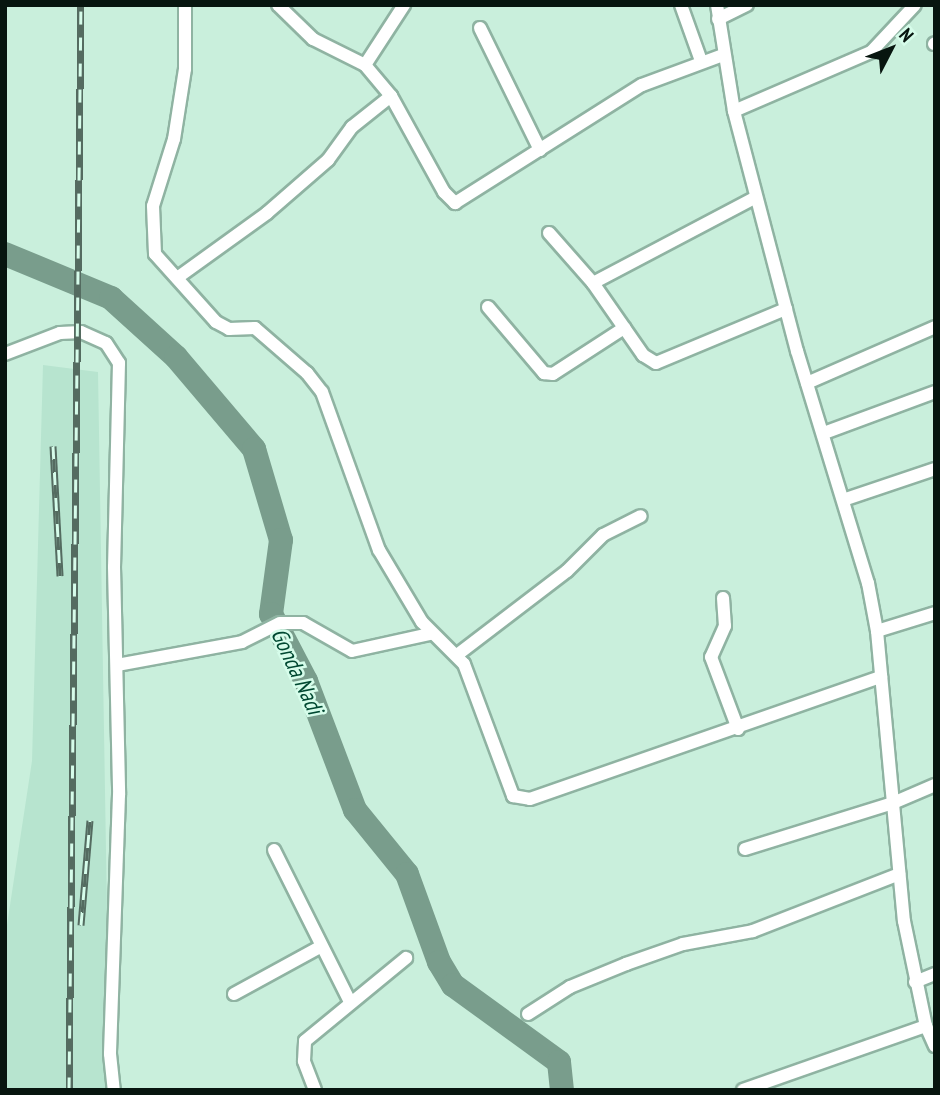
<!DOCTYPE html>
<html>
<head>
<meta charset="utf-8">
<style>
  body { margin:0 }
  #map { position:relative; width:940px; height:1095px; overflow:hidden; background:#c9efdc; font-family:"PT Sans Narrow",sans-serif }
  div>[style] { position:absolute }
  .built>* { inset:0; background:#b7e4cf }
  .river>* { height:24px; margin:-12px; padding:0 12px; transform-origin:12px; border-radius:12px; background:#799d8c }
  .roads { filter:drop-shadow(2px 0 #8fb3a2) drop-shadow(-2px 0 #8fb3a2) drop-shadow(0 2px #8fb3a2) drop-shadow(0 -2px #8fb3a2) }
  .minor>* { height:12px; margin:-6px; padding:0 6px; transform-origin:6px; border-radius:6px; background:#fff }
  .rail>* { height:7px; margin-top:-3.5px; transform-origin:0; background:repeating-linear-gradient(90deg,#d6fcea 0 13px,#546b60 0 26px); box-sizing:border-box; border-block:2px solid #546b60 }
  span { translate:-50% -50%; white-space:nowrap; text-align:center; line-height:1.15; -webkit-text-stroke:5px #d6fcea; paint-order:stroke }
  .water-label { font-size:23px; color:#004831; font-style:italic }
  .frame { position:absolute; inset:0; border:7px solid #07150f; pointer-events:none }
  .north { position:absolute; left:856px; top:14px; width:70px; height:70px; -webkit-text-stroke:5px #d6fcea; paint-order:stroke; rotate:48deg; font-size:19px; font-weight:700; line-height:28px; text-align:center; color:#07150f }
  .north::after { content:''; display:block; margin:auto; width:24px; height:32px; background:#07150f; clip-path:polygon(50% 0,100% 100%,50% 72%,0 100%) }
</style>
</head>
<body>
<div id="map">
  <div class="built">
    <i style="clip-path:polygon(43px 365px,98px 372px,110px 1090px,5px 1090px,5px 938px,32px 761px)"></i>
  </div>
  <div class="river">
    <i style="left:5px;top:254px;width:115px;rotate:22.5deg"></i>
    <i style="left:111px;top:298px;width:88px;rotate:42.2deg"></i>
    <i style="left:176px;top:357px;width:121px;rotate:49.7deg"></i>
    <i style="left:254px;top:449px;width:95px;rotate:73.5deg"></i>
    <i style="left:281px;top:540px;width:75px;rotate:97.7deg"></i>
    <i style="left:271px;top:614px;width:76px;rotate:62.4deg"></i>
    <i style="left:306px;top:681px;width:138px;rotate:69.2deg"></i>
    <i style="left:355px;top:810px;width:82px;rotate:50.9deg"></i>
    <i style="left:407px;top:874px;width:94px;rotate:70deg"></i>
    <i style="left:439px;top:962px;width:27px;rotate:59deg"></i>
    <i style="left:453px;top:985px;width:131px;rotate:36deg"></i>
    <i style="left:559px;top:1062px;width:28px;rotate:84deg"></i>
  </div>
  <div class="roads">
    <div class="minor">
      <i style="left:185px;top:5px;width:64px;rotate:90deg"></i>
      <i style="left:185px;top:69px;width:71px;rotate:98.9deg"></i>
      <i style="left:174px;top:139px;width:70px;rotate:107.4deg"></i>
      <i style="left:153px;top:206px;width:48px;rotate:87.6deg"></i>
      <i style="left:155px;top:254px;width:91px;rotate:48.1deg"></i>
      <i style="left:216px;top:322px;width:15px;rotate:28deg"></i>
      <i style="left:229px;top:329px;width:26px;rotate:-2deg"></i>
      <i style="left:255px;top:328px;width:69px;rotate:40.9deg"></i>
      <i style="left:307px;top:373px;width:24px;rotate:52deg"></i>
      <i style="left:322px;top:392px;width:168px;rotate:70.2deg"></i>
      <i style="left:379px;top:550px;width:84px;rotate:59.2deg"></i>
      <i style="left:422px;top:622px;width:59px;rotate:45deg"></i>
      <i style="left:464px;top:664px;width:141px;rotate:69.6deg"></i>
      <i style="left:513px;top:796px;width:17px;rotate:10deg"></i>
      <i style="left:530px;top:799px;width:372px;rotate:-19.2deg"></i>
      <i style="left:278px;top:5px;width:49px;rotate:44.2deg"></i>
      <i style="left:313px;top:39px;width:58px;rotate:26.6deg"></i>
      <i style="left:365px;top:65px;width:40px;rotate:50deg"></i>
      <i style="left:391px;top:96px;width:110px;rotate:61.1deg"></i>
      <i style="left:444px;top:192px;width:16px;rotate:45deg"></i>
      <i style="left:455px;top:203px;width:221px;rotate:-32.3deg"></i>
      <i style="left:642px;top:85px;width:86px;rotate:-20.3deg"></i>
      <i style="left:681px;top:5px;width:59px;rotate:70.3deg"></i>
      <i style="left:717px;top:5px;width:107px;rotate:80.9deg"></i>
      <i style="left:734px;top:111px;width:248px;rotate:75.3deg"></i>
      <i style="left:797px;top:351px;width:243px;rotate:73deg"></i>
      <i style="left:868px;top:583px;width:49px;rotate:79.4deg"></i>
      <i style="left:877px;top:631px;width:291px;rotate:84.7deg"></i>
      <i style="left:904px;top:921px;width:107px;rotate:78.2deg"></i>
      <i style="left:926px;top:1026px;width:22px;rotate:66deg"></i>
      <i style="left:718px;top:19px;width:32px;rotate:-26deg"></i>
      <i style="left:480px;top:28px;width:136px;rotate:63.8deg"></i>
      <i style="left:934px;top:44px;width:1px;rotate:-45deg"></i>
      <i style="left:365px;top:65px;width:72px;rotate:-57deg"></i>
      <i style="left:734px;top:111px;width:149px;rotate:-23.3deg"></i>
      <i style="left:871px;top:52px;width:64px;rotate:-46.9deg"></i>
      <i style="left:549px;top:233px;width:67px;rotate:48.7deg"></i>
      <i style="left:593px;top:283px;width:88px;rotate:55.2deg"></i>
      <i style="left:643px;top:355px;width:15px;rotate:32deg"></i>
      <i style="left:656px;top:363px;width:141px;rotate:-22.6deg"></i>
      <i style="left:177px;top:278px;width:111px;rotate:-35.8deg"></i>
      <i style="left:267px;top:213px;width:81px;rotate:-41deg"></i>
      <i style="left:328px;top:160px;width:41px;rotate:-54deg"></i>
      <i style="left:352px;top:127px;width:50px;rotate:-38.5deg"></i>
      <i style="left:593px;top:283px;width:184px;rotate:-27.8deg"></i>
      <i style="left:488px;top:307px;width:87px;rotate:49.7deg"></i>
      <i style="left:544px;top:373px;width:9px;rotate:6deg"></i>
      <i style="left:553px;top:374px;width:85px;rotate:-32.9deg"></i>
      <i style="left:5px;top:354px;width:59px;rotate:-20.9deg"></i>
      <i style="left:60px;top:333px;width:21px;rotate:-3deg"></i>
      <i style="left:81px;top:332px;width:27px;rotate:24deg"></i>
      <i style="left:106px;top:343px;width:24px;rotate:57deg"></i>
      <i style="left:119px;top:363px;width:204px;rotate:91.4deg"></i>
      <i style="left:114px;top:567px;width:228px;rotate:88.7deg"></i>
      <i style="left:119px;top:795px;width:259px;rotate:92deg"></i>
      <i style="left:110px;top:1054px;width:36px;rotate:84deg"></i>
      <i style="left:807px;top:383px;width:140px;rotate:-23.6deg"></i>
      <i style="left:824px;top:433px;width:118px;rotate:-20.3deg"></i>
      <i style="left:846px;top:499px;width:94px;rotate:-18.6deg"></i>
      <i style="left:723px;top:598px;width:28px;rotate:86deg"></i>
      <i style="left:725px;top:626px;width:34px;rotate:114deg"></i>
      <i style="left:711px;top:657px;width:77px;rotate:69.4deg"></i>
      <i style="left:877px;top:631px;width:61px;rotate:-17.2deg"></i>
      <i style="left:457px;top:655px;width:138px;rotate:-37.4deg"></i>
      <i style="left:567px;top:571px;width:51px;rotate:-45deg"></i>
      <i style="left:603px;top:535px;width:42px;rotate:-26.6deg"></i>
      <i style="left:117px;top:665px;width:127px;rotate:-10.4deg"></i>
      <i style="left:242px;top:642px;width:42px;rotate:-26.6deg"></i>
      <i style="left:280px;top:623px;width:23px"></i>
      <i style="left:303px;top:623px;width:56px;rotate:29.7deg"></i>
      <i style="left:352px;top:651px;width:80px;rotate:-12.3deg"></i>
      <i style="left:745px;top:849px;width:155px;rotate:-17.3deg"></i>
      <i style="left:893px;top:803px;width:46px;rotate:-23.2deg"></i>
      <i style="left:274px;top:850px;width:170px;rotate:63.4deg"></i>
      <i style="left:915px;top:982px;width:22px;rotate:-22deg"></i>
      <i style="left:234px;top:994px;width:98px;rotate:-28.7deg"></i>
      <i style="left:528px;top:1014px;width:50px;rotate:-32.7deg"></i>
      <i style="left:570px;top:987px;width:61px;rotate:-22.3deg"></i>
      <i style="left:626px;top:964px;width:60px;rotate:-19.3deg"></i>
      <i style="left:683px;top:944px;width:71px;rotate:-10.5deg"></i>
      <i style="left:753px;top:931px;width:157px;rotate:-21.3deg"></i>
      <i style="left:315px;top:1090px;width:31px;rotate:-111deg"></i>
      <i style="left:304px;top:1061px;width:20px;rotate:-87deg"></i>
      <i style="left:305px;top:1041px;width:131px;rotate:-39.4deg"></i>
      <i style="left:743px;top:1090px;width:194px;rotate:-19.3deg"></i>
    </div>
  </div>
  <div class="rail">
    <i style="left:53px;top:446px;width:130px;rotate:86.9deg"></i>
    <i style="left:81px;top:925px;width:105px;rotate:-85.1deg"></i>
    <i style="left:69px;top:1090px;width:1085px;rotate:-89.37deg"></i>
  </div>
  <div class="water-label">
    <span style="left:297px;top:671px;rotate:65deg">Gonda Nadi</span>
  </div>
  <div class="frame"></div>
  <div class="north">N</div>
</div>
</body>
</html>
